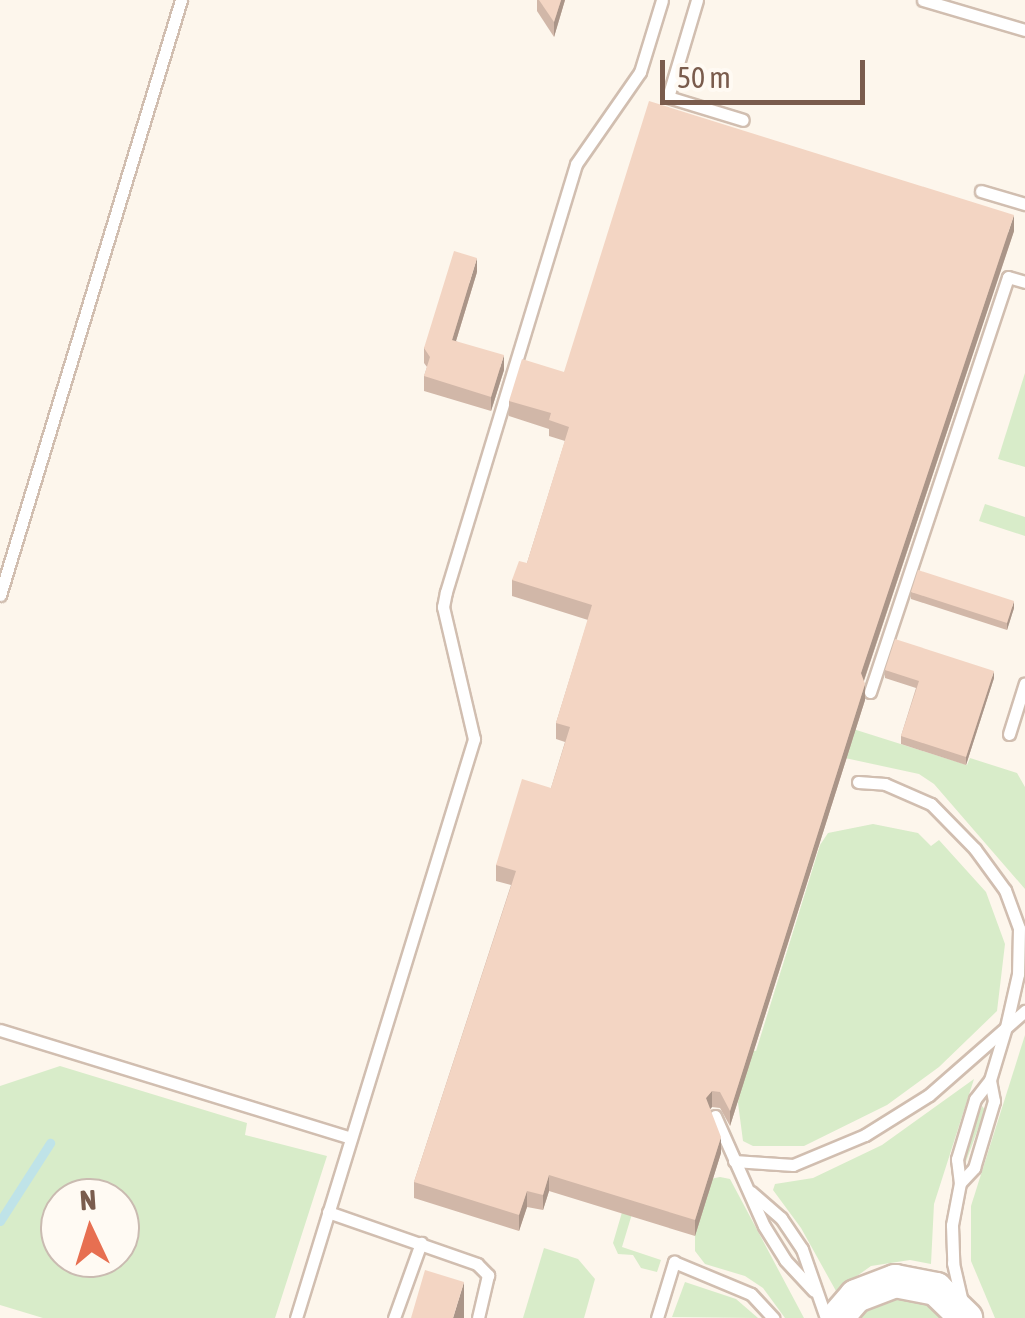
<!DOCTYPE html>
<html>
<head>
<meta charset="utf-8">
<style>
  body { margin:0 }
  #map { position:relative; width:1025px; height:1318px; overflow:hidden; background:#fdf6ec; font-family:"Asap Condensed",sans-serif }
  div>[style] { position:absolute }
  .green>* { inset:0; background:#d8ecc9 }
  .stream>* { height:9px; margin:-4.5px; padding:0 4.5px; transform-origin:4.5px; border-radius:4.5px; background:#bfe3e8 }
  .roads { filter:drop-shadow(2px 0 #d1beb0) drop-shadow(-2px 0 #d1beb0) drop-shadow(0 2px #d1beb0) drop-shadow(0 -2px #d1beb0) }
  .lane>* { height:11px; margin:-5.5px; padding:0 5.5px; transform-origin:5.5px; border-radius:5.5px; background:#fff }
  .secondary>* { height:32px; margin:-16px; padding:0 16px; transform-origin:16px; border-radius:16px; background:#fff }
  .wall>* { inset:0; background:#d1b7a8 }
  .shaded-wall>* { inset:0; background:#aa9588 }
  .building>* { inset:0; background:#f3d5c3 }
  span { translate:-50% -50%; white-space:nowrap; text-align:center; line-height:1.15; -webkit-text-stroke:10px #fffaf3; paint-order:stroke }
  .north { position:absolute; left:40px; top:1178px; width:100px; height:100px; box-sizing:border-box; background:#fffaf3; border:2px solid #cabbb1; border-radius:50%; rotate:356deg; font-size:28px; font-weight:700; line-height:40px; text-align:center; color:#7a5c4d }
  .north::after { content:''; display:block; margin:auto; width:35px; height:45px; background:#e76f51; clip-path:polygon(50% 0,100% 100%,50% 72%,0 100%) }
  .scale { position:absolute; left:660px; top:60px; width:205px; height:45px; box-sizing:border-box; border:5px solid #7a5c4d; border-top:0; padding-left:12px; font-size:30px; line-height:35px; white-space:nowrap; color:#7a5c4d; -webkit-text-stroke:8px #fffaf3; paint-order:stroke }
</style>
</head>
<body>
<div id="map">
  <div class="green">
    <i style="clip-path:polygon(1025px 373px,1025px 467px,998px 459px)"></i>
    <i style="clip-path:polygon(985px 504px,1025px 517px,1025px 536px,979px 521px)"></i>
    <i style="clip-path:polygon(850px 728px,967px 765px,970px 758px,1017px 773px,1025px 787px,1025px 889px,934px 784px,919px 774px,845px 758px)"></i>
    <i style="clip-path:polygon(873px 824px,918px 833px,931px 846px,939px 840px,986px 892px,1005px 944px,997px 1011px,939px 1067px,887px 1105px,804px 1146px,753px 1146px,743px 1141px,738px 1103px,745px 1048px,756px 1051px,820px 845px,828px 833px)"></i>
    <i style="clip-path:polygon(1025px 1035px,1025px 1318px,995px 1318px,971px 1261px,971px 1206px)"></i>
    <i style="clip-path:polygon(evenodd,60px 1066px,247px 1123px,245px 1135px,327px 1156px,275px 1318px,43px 1318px,0 1305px,0 1086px,60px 1066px,60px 1198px,120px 1198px,120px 1258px,60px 1258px,60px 1198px)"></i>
    <i style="clip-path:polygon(974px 1079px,934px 1204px,931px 1264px,910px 1260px,871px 1266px,836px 1291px,801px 1228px,773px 1190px,775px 1184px,813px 1178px,882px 1145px)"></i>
    <i style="clip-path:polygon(982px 1106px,985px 1110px,965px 1164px,962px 1161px)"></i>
    <i style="clip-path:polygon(720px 1177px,730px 1179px,804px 1318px,785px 1318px,763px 1288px,745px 1276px,705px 1264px,695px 1251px,695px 1228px,710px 1179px)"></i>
    <i style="clip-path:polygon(625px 1202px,635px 1204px,622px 1247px,661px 1260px,657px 1272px,641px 1268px,633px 1255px,618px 1254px,613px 1243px)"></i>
    <i style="clip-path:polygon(544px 1248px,578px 1259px,595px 1279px,584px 1318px,523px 1318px)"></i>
    <i style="clip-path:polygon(685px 1282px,736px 1299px,758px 1318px,672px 1317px)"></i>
    <i style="clip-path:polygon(891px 1298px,926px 1303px,944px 1318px,856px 1318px)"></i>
  </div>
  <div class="stream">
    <i style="left:0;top:1221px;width:93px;rotate:-57.3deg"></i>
  </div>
  <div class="roads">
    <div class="lane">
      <i style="left:697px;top:0;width:101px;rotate:106.6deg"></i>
      <i style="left:668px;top:97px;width:78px;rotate:17deg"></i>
      <i style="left:923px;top:0;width:106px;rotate:16.4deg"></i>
      <i style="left:981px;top:191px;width:46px;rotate:16.5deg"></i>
      <i style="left:0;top:595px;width:622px;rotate:-73.08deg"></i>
      <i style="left:870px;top:692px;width:437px;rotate:-71.6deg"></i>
      <i style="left:1008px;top:277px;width:18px;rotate:16deg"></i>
      <i style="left:1009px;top:734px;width:53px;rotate:-72.6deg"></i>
      <i style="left:858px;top:782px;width:27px;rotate:4deg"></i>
      <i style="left:885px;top:784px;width:50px;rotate:23.5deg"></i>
      <i style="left:931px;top:804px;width:63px;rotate:45.6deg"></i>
      <i style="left:975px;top:849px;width:51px;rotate:53.8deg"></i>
      <i style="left:1005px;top:890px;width:40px;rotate:69.8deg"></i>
      <i style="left:1019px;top:928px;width:46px;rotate:91.2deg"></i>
      <i style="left:1018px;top:974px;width:54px;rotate:102.8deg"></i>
      <i style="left:1006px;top:1027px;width:55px;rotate:106.8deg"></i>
      <i style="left:990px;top:1080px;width:24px;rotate:128deg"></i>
      <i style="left:975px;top:1099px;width:63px;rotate:106.7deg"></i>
      <i style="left:957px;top:1159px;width:24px;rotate:83deg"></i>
      <i style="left:960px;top:1183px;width:43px;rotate:100.8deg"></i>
      <i style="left:952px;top:1225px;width:38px;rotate:88deg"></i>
      <i style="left:953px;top:1263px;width:40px;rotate:77deg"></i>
      <i style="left:0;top:1030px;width:367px;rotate:17.1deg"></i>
      <i style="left:715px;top:1116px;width:120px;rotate:66deg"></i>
      <i style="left:764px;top:1226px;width:40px;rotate:58deg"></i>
      <i style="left:785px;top:1260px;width:42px;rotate:46.9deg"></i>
      <i style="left:734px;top:1161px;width:59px;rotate:3.9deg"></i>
      <i style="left:793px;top:1165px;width:78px;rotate:-22.6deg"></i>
      <i style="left:865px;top:1135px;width:75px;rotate:-32deg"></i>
      <i style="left:929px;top:1095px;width:128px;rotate:-41.2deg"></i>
      <i style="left:960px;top:1183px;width:21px;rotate:-47deg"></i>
      <i style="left:974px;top:1168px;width:70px;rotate:-73.4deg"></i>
      <i style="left:994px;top:1101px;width:21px;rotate:-101deg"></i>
      <i style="left:751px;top:1192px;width:40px;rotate:41deg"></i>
      <i style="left:781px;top:1218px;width:37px;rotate:56deg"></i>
      <i style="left:802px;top:1249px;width:73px;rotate:70.8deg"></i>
      <i style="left:328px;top:1212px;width:158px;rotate:19.2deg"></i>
      <i style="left:477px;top:1264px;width:16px;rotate:45deg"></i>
      <i style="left:488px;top:1275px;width:44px;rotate:103.1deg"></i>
      <i style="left:296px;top:1318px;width:606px;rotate:-72.91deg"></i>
      <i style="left:474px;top:739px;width:136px;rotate:-103.2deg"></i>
      <i style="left:443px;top:607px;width:15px;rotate:-79deg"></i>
      <i style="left:446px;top:592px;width:447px;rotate:-73.1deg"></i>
      <i style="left:576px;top:164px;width:112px;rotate:-55.2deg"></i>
      <i style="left:640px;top:72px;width:75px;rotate:-73deg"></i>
      <i style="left:394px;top:1318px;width:80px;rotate:-70.2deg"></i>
      <i style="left:657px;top:1318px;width:59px;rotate:-73.1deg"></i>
      <i style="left:674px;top:1262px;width:83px;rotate:22.6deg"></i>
      <i style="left:751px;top:1294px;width:33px;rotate:47deg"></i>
    </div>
    <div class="secondary">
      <i style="left:837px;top:1318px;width:29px;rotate:-49deg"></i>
      <i style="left:856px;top:1296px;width:42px;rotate:-21deg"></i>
      <i style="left:895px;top:1281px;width:42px;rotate:11deg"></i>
      <i style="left:936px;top:1289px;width:42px;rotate:44deg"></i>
    </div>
  </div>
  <div class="wall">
    <i style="clip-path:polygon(537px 0,565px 0,554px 37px,537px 11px)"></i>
    <i style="clip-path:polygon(1014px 231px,864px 681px,865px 700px,730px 1126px,720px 1108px,712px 1107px,710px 1109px,721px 1153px,695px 1236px,549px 1191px,543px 1210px,527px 1207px,519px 1231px,414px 1198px,414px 1182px,511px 885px,496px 881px,496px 865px,551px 788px,565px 742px,556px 739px,556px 723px,588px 620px,512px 596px,512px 580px,527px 563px,565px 441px,549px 436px,549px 429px,509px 416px,509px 401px,564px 372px)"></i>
    <i style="clip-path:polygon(477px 272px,456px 341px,504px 370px,491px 411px,424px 391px,424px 376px,427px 367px,424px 363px,424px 348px)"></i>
    <i style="clip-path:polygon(911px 592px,1014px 608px,1007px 630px,911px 599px)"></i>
    <i style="clip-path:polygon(885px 670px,994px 678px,966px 765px,901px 744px,901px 736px,916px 688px,885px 678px)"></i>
  </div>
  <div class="shaded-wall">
    <i style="clip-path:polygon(561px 0,565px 0,554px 37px,554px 22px)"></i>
    <i style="clip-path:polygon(1014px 215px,1014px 231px,861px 689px,861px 673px)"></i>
    <i style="clip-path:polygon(477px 258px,477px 272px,452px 354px,452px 340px)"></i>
    <i style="clip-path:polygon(504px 355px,504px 370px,491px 411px,491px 397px)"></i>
    <i style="clip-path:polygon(1014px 601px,1014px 608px,1007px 630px,1007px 623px)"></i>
    <i style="clip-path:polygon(994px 671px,994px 678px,966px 765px,966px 757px)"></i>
    <i style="clip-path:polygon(865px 684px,865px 700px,730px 1126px,730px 1111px)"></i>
    <i style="clip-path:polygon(712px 1091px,712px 1107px,706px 1114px,706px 1098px)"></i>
    <i style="clip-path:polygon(721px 1137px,721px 1153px,695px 1236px,695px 1220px)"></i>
    <i style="clip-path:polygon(549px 1175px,549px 1191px,543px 1210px,543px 1195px)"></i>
    <i style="clip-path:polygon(527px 1191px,527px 1207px,519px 1231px,519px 1215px)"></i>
    <i style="clip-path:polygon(464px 1282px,464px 1318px,453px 1318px)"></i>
  </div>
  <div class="building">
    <i style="clip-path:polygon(539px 0,561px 0,554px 22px)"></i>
    <i style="clip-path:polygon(649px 101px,1014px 215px,861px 673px,865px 684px,730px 1111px,720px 1092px,712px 1091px,706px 1098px,721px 1137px,695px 1220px,549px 1175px,543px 1195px,527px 1191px,519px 1215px,414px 1182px,516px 871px,496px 865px,522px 779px,551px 788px,570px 727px,556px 723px,592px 605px,512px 580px,519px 561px,527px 563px,569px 427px,549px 420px,551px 413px,509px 401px,522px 359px,564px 372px)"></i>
    <i style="clip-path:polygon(454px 251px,477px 258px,452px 340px,504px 355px,491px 397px,424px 376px,430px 357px,424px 348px)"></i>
    <i style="clip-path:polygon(918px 570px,1014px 601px,1007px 623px,911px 592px)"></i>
    <i style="clip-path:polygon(895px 639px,994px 671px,966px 757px,901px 736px,919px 681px,885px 670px)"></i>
    <i style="clip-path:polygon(425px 1270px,464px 1282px,453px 1318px,411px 1318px)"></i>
  </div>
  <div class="north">N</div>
  <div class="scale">50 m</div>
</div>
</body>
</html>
